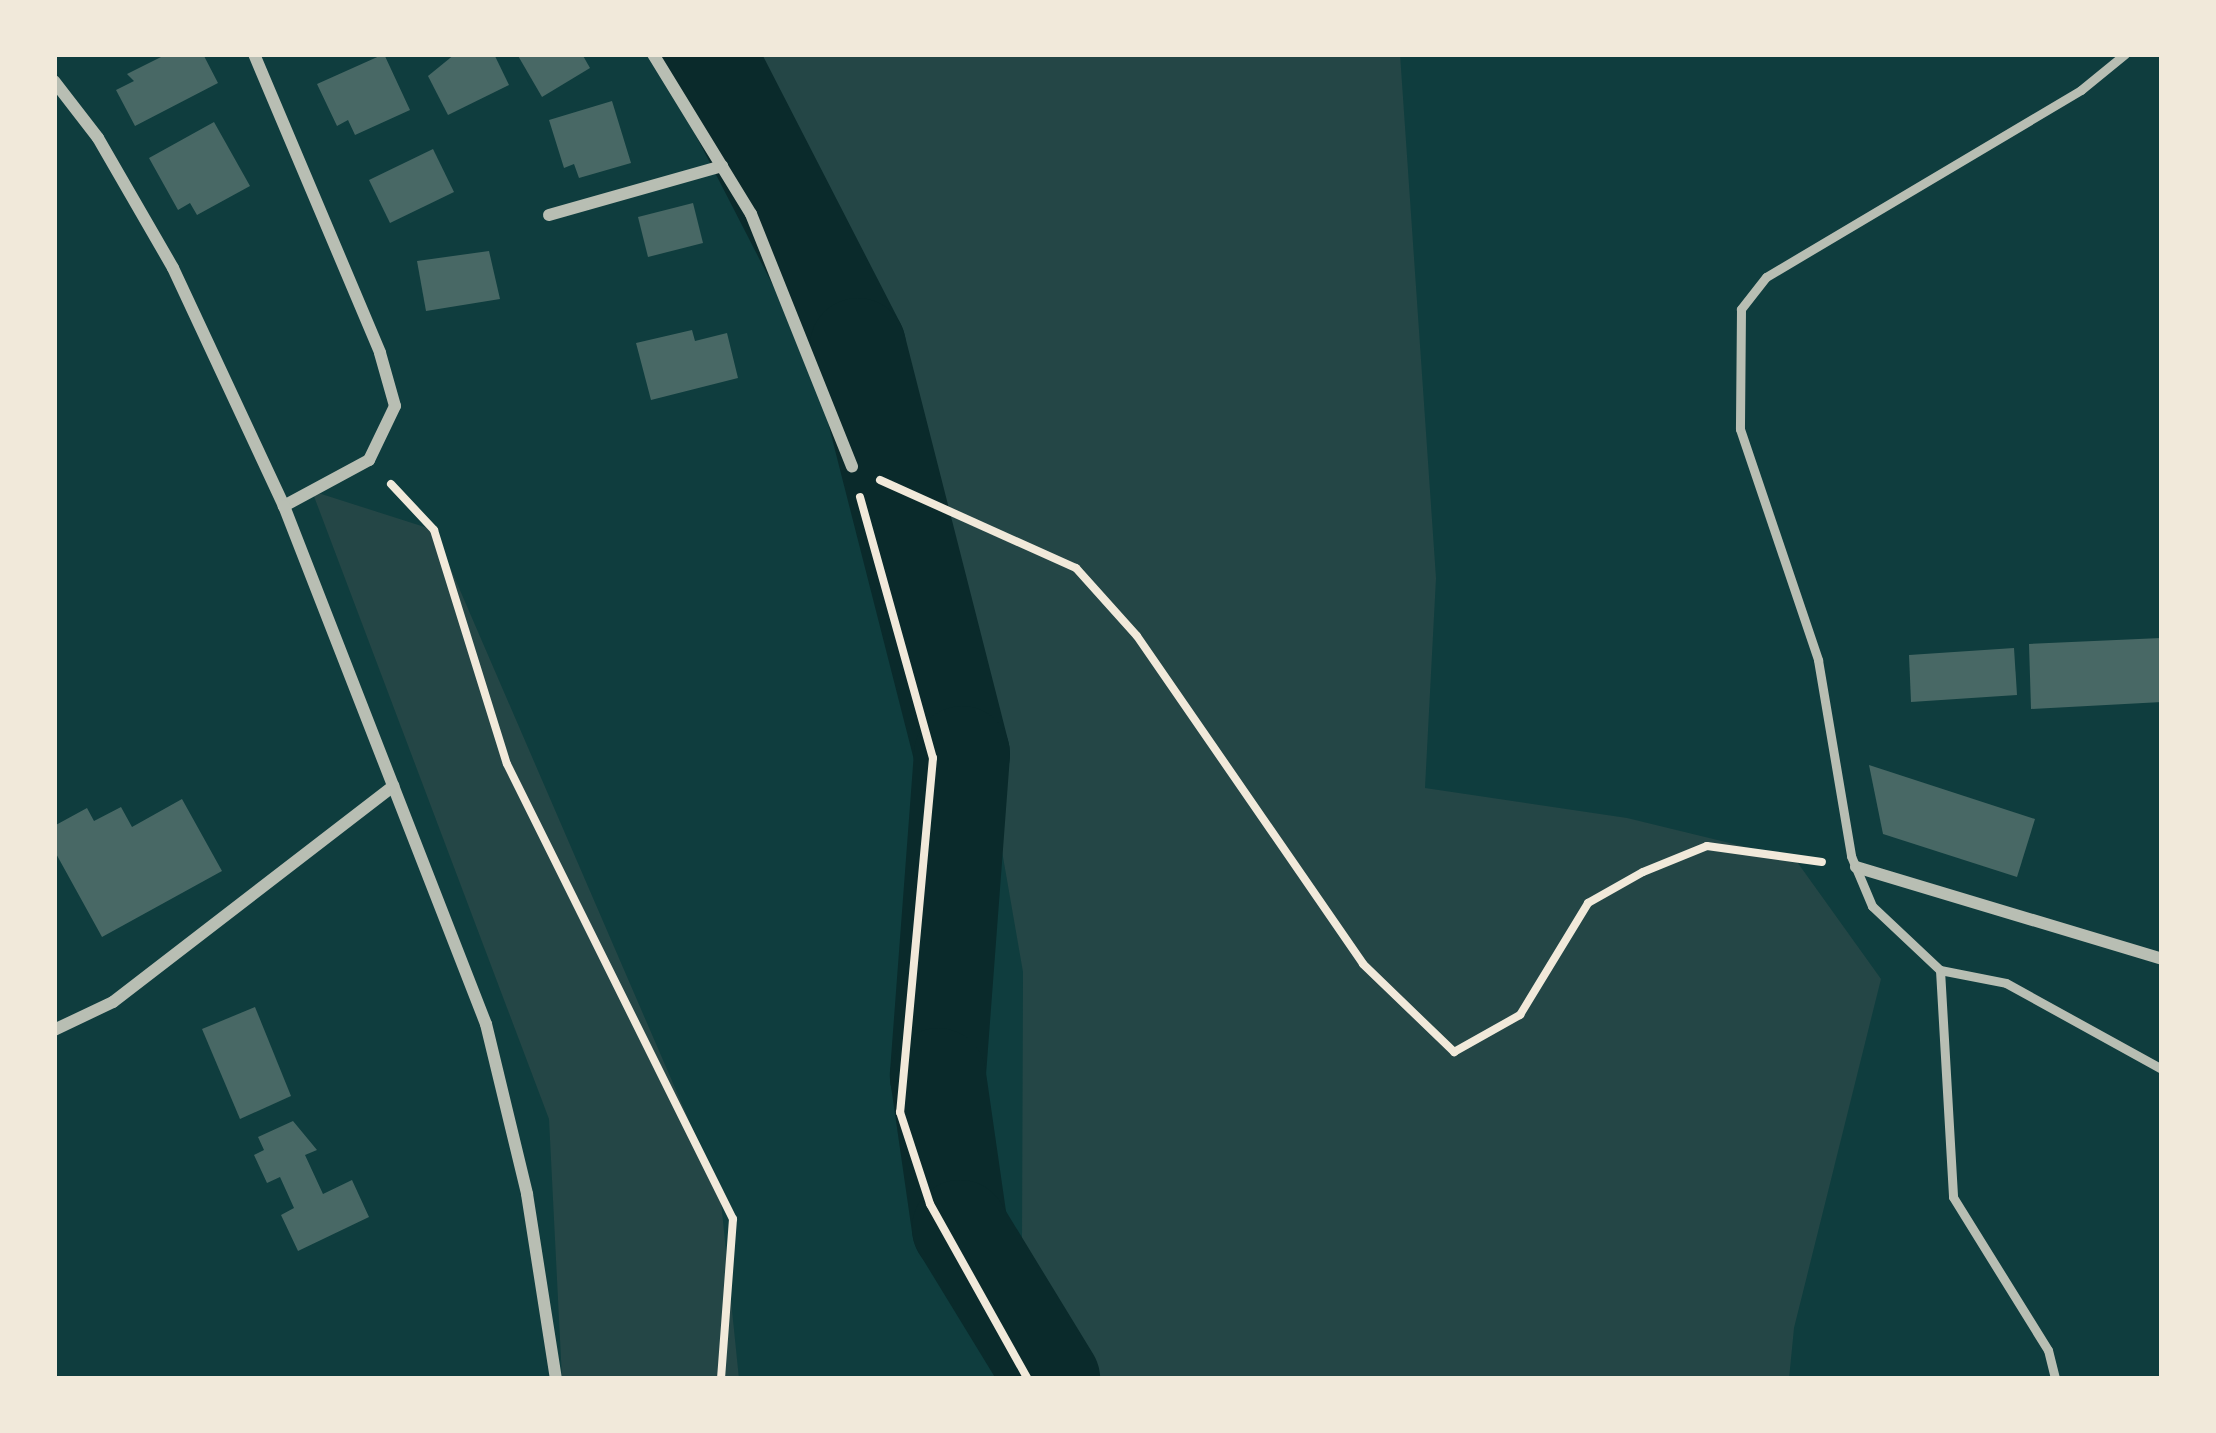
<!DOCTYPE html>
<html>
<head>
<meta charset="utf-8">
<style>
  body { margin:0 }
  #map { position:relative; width:2216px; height:1433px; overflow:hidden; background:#0f3d3e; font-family:"Archivo Narrow",sans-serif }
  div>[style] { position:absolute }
  .green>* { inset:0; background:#244646 }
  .river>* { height:96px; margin:-48px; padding:0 48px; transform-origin:48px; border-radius:48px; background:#0a2a2b }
  .building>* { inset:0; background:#486865 }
  .path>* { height:8px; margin:-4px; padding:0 4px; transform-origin:4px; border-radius:4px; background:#f1e9da }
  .service>* { height:9px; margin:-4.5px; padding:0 4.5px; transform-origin:4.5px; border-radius:4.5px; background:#b8beb3 }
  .minor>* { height:12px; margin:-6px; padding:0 6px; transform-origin:6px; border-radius:6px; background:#b8beb3 }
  span { translate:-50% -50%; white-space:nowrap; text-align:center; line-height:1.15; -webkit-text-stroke:9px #f1e9da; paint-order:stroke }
  .frame { position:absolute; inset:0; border:57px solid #f1e9da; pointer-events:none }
</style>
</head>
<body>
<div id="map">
  <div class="green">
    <i style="clip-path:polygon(723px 54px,1400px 54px,1436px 578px,1425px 788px,1627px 818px,1795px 859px,1881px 979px,1794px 1328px,1789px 1379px,1090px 1379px,1022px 1242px,1023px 972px,936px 471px)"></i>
    <i style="clip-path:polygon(312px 491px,434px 530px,720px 1192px,739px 1379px,562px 1379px,549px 1119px)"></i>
  </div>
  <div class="river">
    <i style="left:708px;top:54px;width:328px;rotate:62.8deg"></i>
    <i style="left:858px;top:346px;width:421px;rotate:75.7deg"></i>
    <i style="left:962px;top:754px;width:323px;rotate:94.3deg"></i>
    <i style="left:938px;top:1076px;width:154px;rotate:81.8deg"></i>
    <i style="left:960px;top:1228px;width:177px;rotate:58.6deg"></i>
  </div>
  <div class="building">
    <i style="clip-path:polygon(167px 54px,203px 54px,218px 83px,135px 126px,116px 90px,134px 81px,127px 74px)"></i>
    <i style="clip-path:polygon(384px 54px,410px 110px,355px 135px,348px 120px,337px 126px,317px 84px)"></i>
    <i style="clip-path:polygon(455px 54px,494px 54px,509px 85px,448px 115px,428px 76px)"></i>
    <i style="clip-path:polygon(517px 54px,582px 54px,590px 68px,542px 97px)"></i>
    <i style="clip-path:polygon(612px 101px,631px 163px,579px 178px,574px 164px,564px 168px,549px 120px)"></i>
    <i style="clip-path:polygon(214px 122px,250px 186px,197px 215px,190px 203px,178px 210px,149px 158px)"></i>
    <i style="clip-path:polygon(433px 149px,454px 192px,390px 223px,369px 180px)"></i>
    <i style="clip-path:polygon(693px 203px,703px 243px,648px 257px,638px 217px)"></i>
    <i style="clip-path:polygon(489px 251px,500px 299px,426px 311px,417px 261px)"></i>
    <i style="clip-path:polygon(692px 330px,695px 341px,727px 333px,738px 378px,651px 400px,636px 343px)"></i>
    <i style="clip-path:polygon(2161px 638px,2162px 702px,2031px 709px,2029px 644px)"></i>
    <i style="clip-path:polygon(2014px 648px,2017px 695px,1911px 702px,1909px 655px)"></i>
    <i style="clip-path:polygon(1869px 765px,2035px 819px,2017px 877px,1883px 834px)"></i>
    <i style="clip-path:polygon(182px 799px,222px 871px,102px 937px,54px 850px,54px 826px,87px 808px,94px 821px,121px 807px,132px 827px)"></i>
    <i style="clip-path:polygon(255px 1007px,291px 1096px,240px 1119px,202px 1029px)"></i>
    <i style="clip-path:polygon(293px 1121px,317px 1150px,305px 1155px,323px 1194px,352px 1180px,369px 1217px,298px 1251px,281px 1215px,294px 1208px,280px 1177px,267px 1183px,254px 1155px,264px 1150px,258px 1137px)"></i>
  </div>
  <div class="path">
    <i style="left:880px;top:480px;width:215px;rotate:24.2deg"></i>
    <i style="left:1076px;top:568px;width:91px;rotate:48.1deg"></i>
    <i style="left:1137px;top:636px;width:398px;rotate:55.4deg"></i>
    <i style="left:1363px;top:964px;width:127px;rotate:44deg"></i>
    <i style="left:1454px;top:1052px;width:76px;rotate:-29.3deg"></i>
    <i style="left:1520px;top:1015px;width:131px;rotate:-58.7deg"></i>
    <i style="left:1588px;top:903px;width:63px;rotate:-29.4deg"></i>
    <i style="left:1643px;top:872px;width:69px;rotate:-22.1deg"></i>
    <i style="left:1707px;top:846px;width:116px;rotate:7.9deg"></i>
    <i style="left:391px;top:484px;width:63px;rotate:46.9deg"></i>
    <i style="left:434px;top:530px;width:245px;rotate:72.7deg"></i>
    <i style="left:507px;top:764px;width:508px;rotate:63.59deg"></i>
    <i style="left:733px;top:1219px;width:160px;rotate:94.3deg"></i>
    <i style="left:860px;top:497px;width:271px;rotate:74.4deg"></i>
    <i style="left:933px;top:758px;width:356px;rotate:95.3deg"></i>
    <i style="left:900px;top:1112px;width:97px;rotate:71.9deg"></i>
    <i style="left:930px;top:1204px;width:201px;rotate:60.8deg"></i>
  </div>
  <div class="service">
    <i style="left:2125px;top:54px;width:57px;rotate:140.7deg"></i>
    <i style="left:2081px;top:90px;width:366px;rotate:149.3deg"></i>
    <i style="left:1766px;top:277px;width:41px;rotate:128deg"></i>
    <i style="left:1741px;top:309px;width:120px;rotate:90.5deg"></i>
    <i style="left:1740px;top:429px;width:244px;rotate:71.3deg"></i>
    <i style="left:1818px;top:660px;width:199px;rotate:80.4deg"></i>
    <i style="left:1851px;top:856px;width:54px;rotate:67.2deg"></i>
    <i style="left:1872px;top:906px;width:93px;rotate:43.3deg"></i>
    <i style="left:1940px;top:970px;width:67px;rotate:11.1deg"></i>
    <i style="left:2006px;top:983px;width:178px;rotate:28.9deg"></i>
    <i style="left:1940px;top:970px;width:227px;rotate:86.7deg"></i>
    <i style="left:1953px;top:1197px;width:180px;rotate:58.2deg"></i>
    <i style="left:2048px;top:1350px;width:30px;rotate:76deg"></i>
  </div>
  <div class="minor">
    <i style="left:254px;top:54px;width:324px;rotate:67.1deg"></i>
    <i style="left:380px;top:353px;width:55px;rotate:74.2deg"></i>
    <i style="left:395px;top:406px;width:60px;rotate:115.7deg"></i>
    <i style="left:369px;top:460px;width:97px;rotate:151.6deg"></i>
    <i style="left:653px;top:54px;width:188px;rotate:58.5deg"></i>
    <i style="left:751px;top:214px;width:272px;rotate:68.2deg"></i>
    <i style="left:54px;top:81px;width:72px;rotate:52.3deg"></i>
    <i style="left:98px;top:138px;width:150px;rotate:60deg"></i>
    <i style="left:173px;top:268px;width:263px;rotate:65deg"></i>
    <i style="left:284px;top:506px;width:556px;rotate:68.7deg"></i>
    <i style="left:486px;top:1024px;width:175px;rotate:76.4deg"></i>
    <i style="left:527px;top:1194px;width:187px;rotate:81.1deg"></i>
    <i style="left:549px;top:215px;width:180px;rotate:-15.8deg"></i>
    <i style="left:1856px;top:867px;width:320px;rotate:16.7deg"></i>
    <i style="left:54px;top:1030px;width:65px;rotate:-25.4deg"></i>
    <i style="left:113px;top:1002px;width:354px;rotate:-37.6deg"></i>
  </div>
  <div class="frame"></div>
</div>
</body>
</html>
